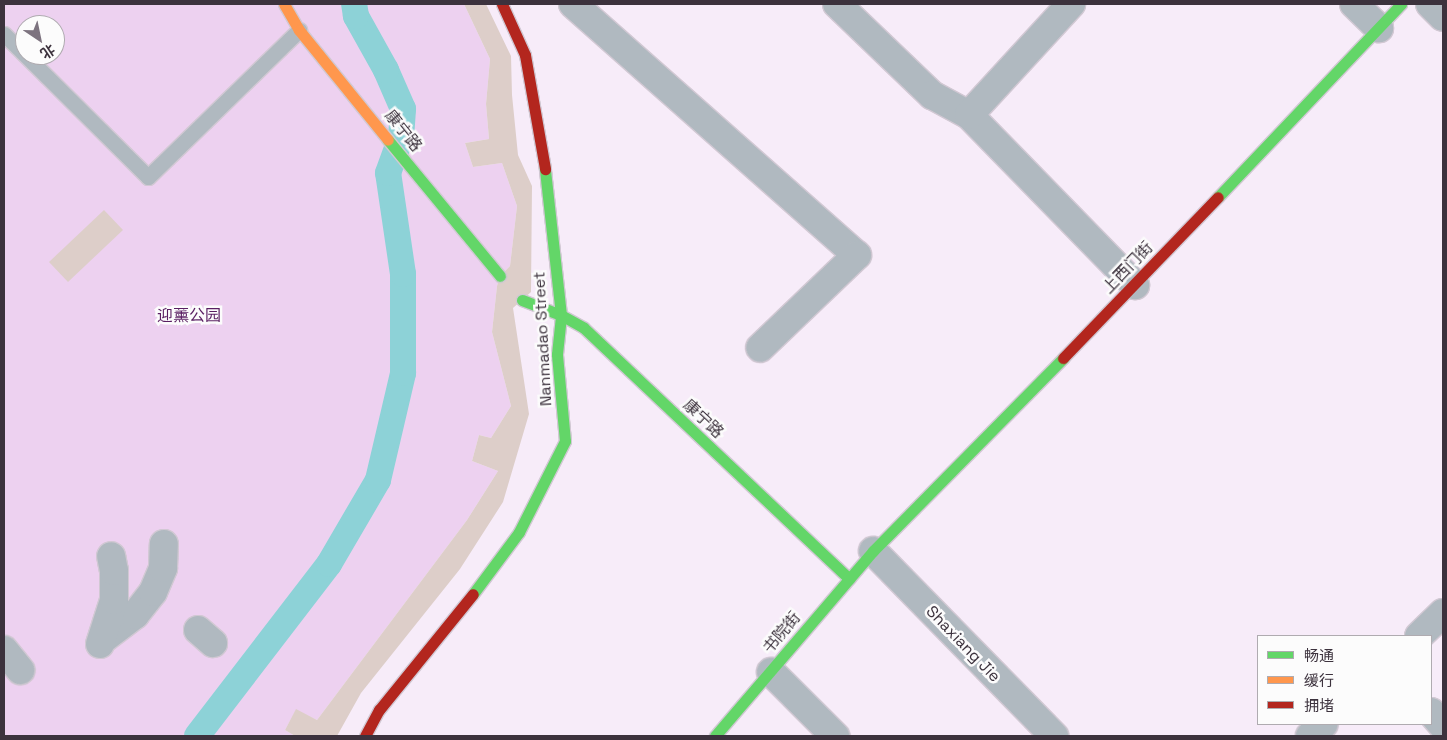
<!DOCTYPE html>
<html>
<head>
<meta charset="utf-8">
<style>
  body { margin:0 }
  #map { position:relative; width:1447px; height:740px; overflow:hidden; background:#f7ecf9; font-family:"Space Grotesk","Noto Sans SC",sans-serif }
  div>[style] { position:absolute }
  .green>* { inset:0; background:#edd1f0 }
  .canal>* { height:26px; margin:-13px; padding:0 13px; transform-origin:13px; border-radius:13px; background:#8dd2d7 }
  .building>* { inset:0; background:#ddcec9 }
  .roads { filter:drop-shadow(1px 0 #d1c8d3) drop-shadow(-1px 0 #d1c8d3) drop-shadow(0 1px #d1c8d3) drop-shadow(0 -1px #d1c8d3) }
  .lane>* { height:15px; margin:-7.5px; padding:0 7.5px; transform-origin:7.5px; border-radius:7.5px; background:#b0b9c0 }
  .street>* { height:28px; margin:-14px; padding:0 14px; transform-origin:14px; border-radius:14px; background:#b0b9c0 }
  .fast>* { height:11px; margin:-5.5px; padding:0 5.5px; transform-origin:5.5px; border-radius:5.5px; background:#63d668 }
  .slow>* { height:11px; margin:-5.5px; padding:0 5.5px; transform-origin:5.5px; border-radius:5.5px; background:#ff974d }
  .jam>* { height:11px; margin:-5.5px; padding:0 5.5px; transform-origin:5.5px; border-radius:5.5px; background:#b3261e }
  span { translate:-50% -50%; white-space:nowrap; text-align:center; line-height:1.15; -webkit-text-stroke:5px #fcfcfc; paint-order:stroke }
  .street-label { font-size:16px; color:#3c323d }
  .park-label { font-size:16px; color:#591e62 }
  .frame { position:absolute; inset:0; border:5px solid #3c323d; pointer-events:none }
  .legend { position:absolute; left:1257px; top:635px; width:175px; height:90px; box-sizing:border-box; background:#fcfcfc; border:1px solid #afabb0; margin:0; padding:6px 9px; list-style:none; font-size:15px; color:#3c323d }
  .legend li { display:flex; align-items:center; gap:10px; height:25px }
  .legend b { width:25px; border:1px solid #afabb0 }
  .north { position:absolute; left:15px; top:15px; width:50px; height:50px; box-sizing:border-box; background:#fcfcfc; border:1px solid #afabb0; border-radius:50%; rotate:146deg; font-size:14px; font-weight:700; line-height:20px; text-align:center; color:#3c323d }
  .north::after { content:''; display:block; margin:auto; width:18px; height:22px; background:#7d737f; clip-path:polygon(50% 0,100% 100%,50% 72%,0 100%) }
</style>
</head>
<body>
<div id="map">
  <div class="green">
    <i style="clip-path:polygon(evenodd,4px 4px,464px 4px,490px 59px,486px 104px,489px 139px,465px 143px,473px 167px,502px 163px,517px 206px,510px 266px,500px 276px,497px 286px,492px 332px,511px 406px,491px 438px,479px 435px,472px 461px,498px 471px,467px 520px,317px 720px,296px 710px,285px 730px,295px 736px,4px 736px,4px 4px,25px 25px,55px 25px,55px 55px,25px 55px,25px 25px)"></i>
  </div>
  <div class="canal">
    <i style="left:197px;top:736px;width:217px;rotate:-52.5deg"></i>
    <i style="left:329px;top:564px;width:97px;rotate:-59.7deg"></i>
    <i style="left:378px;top:480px;width:110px;rotate:-76.8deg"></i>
    <i style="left:403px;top:373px;width:99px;rotate:-90deg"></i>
    <i style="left:403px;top:274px;width:102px;rotate:-98.4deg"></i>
    <i style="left:388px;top:173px;width:37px;rotate:-70deg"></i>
    <i style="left:401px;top:138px;width:29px;rotate:-86deg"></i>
    <i style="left:403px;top:109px;width:43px;rotate:-113.6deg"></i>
    <i style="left:386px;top:70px;width:62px;rotate:-119.1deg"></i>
    <i style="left:356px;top:16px;width:12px;rotate:-99deg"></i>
  </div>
  <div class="building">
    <i style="clip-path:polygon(464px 4px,486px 4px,511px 56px,512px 95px,518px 155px,532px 186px,531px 292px,513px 308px,529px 414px,503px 502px,460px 569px,361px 693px,337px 736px,295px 736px,285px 730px,296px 709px,317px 720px,467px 520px,498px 471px,472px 461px,479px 435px,491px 438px,511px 406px,492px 332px,497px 286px,500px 276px,510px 266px,517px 206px,502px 163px,473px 167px,465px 143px,489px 139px,486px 104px,490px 59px)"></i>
    <i style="clip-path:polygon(104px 210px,123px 230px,68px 282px,49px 262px)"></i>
  </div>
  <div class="roads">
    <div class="lane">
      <i style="left:4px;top:34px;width:203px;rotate:44.8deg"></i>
      <i style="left:148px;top:177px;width:211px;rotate:-44.2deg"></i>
    </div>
    <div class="street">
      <i style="left:573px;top:4px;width:379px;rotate:41.5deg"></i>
      <i style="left:857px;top:255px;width:134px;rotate:136.2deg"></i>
      <i style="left:837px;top:4px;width:132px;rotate:43.8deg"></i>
      <i style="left:932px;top:95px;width:42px;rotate:28.4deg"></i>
      <i style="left:969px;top:115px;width:238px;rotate:45.7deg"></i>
      <i style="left:1354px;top:4px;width:35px;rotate:44deg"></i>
      <i style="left:1430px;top:4px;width:18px;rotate:45deg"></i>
      <i style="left:969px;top:115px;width:151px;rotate:-47.4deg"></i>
      <i style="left:873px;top:551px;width:259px;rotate:45.6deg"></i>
      <i style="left:198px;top:630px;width:20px;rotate:41deg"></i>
      <i style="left:1419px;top:636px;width:33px;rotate:-44deg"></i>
      <i style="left:103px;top:639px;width:40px;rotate:-37deg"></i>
      <i style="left:135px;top:615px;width:29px;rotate:-52deg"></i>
      <i style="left:153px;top:592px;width:26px;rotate:-67deg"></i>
      <i style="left:163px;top:568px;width:24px;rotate:-88deg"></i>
      <i style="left:100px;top:644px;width:46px;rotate:-72.3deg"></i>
      <i style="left:114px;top:600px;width:29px;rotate:-90deg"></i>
      <i style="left:114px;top:571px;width:15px;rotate:-101deg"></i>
      <i style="left:4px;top:650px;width:26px;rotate:51deg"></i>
      <i style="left:771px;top:672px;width:91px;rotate:45deg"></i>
      <i style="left:1431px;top:712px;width:18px;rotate:49deg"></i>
      <i style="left:1310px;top:736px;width:18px;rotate:-41deg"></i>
    </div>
    <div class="fast">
      <i style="left:388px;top:140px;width:176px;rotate:50.5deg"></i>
      <i style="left:1218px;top:197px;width:266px;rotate:-46.5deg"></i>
      <i style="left:522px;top:300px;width:42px;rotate:21deg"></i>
      <i style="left:561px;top:315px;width:26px;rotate:29deg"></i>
      <i style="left:584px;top:328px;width:365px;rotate:43.4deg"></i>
      <i style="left:473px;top:594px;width:77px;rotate:-53.4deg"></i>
      <i style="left:519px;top:532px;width:102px;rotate:-63.2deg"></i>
      <i style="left:565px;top:441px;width:87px;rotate:-95.3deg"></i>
      <i style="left:557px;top:354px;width:39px;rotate:-84deg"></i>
      <i style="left:561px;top:315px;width:147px;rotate:-96.3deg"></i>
      <i style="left:715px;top:736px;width:243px;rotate:-49.5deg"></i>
      <i style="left:873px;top:551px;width:271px;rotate:-45.4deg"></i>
    </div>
    <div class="slow">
      <i style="left:284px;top:4px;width:30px;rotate:60deg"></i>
      <i style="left:299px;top:30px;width:141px;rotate:51deg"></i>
    </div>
    <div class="jam">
      <i style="left:502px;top:4px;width:56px;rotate:65.7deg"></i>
      <i style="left:525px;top:55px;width:116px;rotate:80deg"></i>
      <i style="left:1063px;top:358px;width:223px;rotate:-46.1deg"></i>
      <i style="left:365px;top:736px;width:30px;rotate:-62deg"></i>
      <i style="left:379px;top:710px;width:149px;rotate:-51deg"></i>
    </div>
  </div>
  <div class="street-label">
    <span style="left:403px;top:131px;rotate:51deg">康宁路</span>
    <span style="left:1128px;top:268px;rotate:-46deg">上西门街</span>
    <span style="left:543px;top:339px;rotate:-93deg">Nanmadao Street</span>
    <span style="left:703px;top:419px;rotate:43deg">康宁路</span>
    <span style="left:782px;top:633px;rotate:-50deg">书院街</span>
    <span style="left:963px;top:644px;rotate:46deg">Shaxiang Jie</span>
  </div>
  <div class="park-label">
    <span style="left:189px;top:316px">迎薰公园</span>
  </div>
  <div class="frame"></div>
  <ul class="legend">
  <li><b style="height:6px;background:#63d668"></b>畅通</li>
  <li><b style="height:6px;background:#ff974d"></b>缓行</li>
  <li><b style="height:6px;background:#b3261e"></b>拥堵</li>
  </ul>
  <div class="north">北</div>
</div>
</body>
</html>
